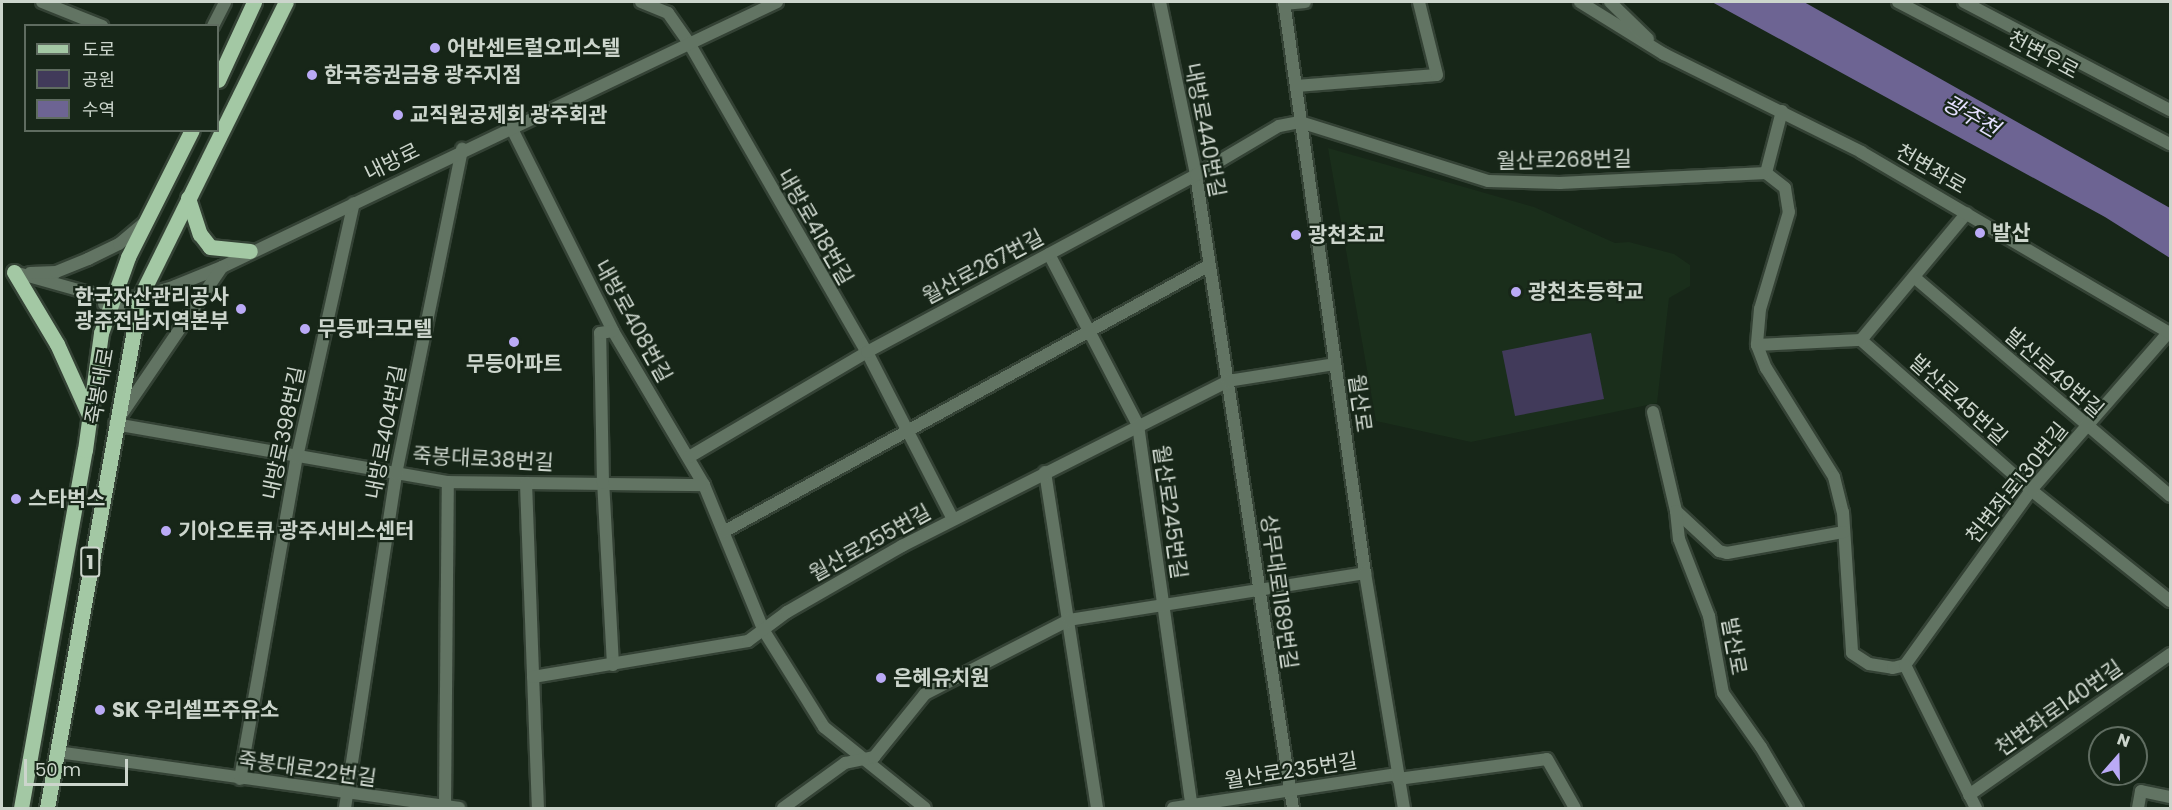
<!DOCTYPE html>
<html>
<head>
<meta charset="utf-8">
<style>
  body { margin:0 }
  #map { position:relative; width:2172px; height:810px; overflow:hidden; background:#172618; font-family:Poppins,"Noto Sans KR",sans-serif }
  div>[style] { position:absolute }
  .built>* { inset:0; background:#1a2e1b }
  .green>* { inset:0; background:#413a5a }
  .water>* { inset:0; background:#6d6493 }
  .roads { filter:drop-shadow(2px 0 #344235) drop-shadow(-2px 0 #344235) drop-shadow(0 2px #344235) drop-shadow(0 -2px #344235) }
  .minor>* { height:12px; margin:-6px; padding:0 6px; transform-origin:6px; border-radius:6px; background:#627463 }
  .tertiary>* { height:12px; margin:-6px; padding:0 6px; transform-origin:6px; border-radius:6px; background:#627463 }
  .primary>* { height:15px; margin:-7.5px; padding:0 7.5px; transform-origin:7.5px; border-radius:7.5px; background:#a3c8a4 }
  .dots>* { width:16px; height:16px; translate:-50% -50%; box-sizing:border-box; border:3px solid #172618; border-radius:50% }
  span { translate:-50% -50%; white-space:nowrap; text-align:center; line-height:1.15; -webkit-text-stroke:4.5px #172618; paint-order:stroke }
  .shield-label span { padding:2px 4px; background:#172618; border:2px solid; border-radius:4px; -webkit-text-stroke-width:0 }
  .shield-label { font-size:20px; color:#ccd5cc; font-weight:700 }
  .poi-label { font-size:21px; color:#ccd5cc; font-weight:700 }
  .left { translate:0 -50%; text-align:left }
  .right { translate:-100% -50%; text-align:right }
  .street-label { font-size:21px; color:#ccd5cc }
  .water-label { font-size:22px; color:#e5e0ff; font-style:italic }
  .frame { position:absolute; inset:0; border:3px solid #ccd5cc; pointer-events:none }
  .legend { position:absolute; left:24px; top:24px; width:195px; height:108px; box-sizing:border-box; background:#172618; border:2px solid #5f6c60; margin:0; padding:8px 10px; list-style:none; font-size:18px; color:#ccd5cc }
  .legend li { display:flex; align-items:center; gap:12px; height:30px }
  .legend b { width:30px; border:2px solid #5f6c60 }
  .north { position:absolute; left:2088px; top:726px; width:60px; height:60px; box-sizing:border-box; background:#172618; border:2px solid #5f6c60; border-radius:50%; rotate:20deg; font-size:16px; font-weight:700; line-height:24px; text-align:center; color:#ccd5cc }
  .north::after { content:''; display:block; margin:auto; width:21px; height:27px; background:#baaaf6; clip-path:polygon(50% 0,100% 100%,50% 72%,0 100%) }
  .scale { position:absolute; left:24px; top:759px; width:104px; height:27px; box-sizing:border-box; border:3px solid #ccd5cc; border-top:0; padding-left:8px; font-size:18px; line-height:21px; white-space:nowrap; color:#ccd5cc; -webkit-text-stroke:4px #172618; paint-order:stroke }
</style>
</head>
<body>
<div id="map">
  <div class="built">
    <i style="clip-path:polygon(1328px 148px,1534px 207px,1615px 243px,1629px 242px,1674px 254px,1690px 265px,1690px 286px,1669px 298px,1657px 403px,1471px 442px,1376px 421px)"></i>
  </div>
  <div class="green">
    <i style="clip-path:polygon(1591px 333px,1604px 399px,1515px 416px,1502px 351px)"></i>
  </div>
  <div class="water">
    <i style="clip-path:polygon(1712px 2px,1804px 2px,2170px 208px,2170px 258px,2105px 217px)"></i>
  </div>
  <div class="roads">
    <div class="minor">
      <i style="left:42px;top:2px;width:65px;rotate:21.8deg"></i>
      <i style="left:641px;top:2px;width:29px;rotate:22deg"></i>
      <i style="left:668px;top:13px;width:37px;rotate:55deg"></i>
      <i style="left:689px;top:43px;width:357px;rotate:60.1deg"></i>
      <i style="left:867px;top:352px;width:188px;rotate:62.8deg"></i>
      <i style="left:1160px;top:2px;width:177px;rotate:78.2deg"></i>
      <i style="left:1196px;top:175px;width:640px;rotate:81.29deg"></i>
      <i style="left:1284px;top:4px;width:21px;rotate:-5deg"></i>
      <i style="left:213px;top:26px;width:27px;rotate:-63deg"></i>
      <i style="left:1296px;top:86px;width:141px;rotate:-4.5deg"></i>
      <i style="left:1437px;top:75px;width:75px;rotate:-103.9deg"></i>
      <i style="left:1782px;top:111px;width:64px;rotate:104.5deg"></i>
      <i style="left:1766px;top:173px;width:24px;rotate:38deg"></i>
      <i style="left:1785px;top:188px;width:24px;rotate:81deg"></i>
      <i style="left:1789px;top:212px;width:101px;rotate:106.6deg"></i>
      <i style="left:1760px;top:309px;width:36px;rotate:95deg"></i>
      <i style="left:1757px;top:345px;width:25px;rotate:69deg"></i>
      <i style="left:1766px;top:368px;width:128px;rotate:58deg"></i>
      <i style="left:1834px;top:477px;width:36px;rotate:76deg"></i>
      <i style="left:1843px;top:512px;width:141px;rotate:86.3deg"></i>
      <i style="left:1852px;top:653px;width:20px;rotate:33deg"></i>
      <i style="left:1869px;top:664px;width:24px;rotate:9deg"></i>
      <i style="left:1893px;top:668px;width:12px;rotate:-14deg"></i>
      <i style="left:511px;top:127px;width:228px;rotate:63.4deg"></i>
      <i style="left:613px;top:331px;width:179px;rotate:59.4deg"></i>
      <i style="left:704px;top:485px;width:158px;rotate:67.7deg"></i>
      <i style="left:764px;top:631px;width:113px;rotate:58deg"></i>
      <i style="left:824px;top:727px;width:129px;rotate:38.7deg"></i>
      <i style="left:1049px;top:254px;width:193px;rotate:62.5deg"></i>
      <i style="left:1138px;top:425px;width:387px;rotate:82deg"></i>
      <i style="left:1914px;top:277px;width:337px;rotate:40.5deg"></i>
      <i style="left:1861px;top:340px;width:227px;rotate:41.4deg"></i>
      <i style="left:2031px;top:490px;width:178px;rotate:38.6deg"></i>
      <i style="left:1757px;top:345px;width:104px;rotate:-2.8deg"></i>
      <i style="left:1861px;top:340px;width:165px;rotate:-50.2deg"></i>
      <i style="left:1653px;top:412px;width:102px;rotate:76.9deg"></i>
      <i style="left:1676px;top:511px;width:59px;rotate:42.9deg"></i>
      <i style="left:1719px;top:551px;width:8px;rotate:14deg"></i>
      <i style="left:1727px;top:553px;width:119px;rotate:-10.2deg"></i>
      <i style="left:115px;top:424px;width:338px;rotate:9.9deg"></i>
      <i style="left:448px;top:482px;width:256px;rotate:0.7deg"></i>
      <i style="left:689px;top:457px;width:207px;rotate:-30.5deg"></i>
      <i style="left:867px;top:352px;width:374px;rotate:-28.3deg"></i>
      <i style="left:1196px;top:175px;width:96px;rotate:-30.6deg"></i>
      <i style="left:1279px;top:126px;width:21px;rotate:-11deg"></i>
      <i style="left:1300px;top:122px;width:197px;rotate:17.4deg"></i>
      <i style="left:1488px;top:181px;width:72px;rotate:1.6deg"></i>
      <i style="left:1560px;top:183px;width:206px;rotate:-2.8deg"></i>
      <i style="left:1045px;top:472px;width:340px;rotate:81.2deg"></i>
      <i style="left:526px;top:483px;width:325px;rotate:87.9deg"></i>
      <i style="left:1676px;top:511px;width:28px;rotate:84deg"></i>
      <i style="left:1679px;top:539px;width:83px;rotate:68.7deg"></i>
      <i style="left:1709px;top:616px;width:78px;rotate:79.7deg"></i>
      <i style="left:1723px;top:693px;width:66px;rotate:54.9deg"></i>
      <i style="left:1761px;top:747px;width:71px;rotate:59.5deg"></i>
      <i style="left:725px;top:531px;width:551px;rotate:-28.75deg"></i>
      <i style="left:613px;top:665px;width:182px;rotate:-93.1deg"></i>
      <i style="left:603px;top:483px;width:150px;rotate:-91.1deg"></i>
      <i style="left:600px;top:333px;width:13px;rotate:-9deg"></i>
      <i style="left:1905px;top:665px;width:216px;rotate:-54.2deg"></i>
      <i style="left:2031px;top:490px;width:210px;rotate:-48.9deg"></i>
      <i style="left:1905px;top:665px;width:160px;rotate:63.6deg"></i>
      <i style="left:533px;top:677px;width:218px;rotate:-9.5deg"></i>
      <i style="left:748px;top:641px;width:49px;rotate:-36.6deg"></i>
      <i style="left:787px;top:612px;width:133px;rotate:-29.9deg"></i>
      <i style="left:902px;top:546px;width:365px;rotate:-26.8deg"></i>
      <i style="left:1228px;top:381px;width:108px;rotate:-9deg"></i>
      <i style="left:57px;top:752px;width:406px;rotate:7.9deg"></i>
      <i style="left:240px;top:779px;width:327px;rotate:-80deg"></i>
      <i style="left:297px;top:457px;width:260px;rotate:-77.4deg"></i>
      <i style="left:1398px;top:779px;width:150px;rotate:-7.6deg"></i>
      <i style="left:1547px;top:759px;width:56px;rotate:60.3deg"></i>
      <i style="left:1969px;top:795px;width:246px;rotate:-35deg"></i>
      <i style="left:445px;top:807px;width:325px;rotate:-89.5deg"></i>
      <i style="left:345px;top:808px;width:338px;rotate:-81.3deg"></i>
      <i style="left:396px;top:474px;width:332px;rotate:-78.5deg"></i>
      <i style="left:783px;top:808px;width:77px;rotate:-36deg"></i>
      <i style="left:845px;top:763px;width:30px;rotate:-12deg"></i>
      <i style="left:874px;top:757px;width:81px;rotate:-51deg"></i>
      <i style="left:925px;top:694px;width:162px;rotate:-27.2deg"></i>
      <i style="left:1069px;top:620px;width:300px;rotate:-9deg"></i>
      <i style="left:1173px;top:808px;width:227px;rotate:-8.6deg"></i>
      <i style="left:2138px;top:808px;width:17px;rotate:-80deg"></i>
      <i style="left:2141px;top:791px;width:30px;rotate:12deg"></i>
    </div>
    <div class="tertiary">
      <i style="left:1284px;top:2px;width:577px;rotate:81.93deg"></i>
      <i style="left:1365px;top:573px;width:238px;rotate:80.6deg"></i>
      <i style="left:1580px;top:2px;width:99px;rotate:31.8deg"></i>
      <i style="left:1664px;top:54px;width:220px;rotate:26.4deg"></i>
      <i style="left:1861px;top:152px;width:358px;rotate:30.4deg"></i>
      <i style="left:1610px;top:2px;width:53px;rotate:44.2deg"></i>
      <i style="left:1898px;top:2px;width:307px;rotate:27.6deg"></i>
      <i style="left:1964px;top:2px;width:233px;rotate:27.7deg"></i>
      <i style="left:14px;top:272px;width:101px;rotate:15.6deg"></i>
      <i style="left:111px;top:299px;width:29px;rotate:-4deg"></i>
      <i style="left:140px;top:297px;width:37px;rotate:-17deg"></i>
      <i style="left:175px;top:286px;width:51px;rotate:-22deg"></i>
      <i style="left:222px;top:267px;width:615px;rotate:-25.52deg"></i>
      <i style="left:30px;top:273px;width:26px;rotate:-2deg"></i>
      <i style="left:56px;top:272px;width:35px;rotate:-22deg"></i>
      <i style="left:88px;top:259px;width:34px;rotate:-26deg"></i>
      <i style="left:119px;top:244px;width:31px;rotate:-40deg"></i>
      <i style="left:104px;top:304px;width:33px;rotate:20deg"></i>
      <i style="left:119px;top:418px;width:183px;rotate:-55.7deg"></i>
    </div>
    <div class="primary">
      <i style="left:218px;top:80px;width:86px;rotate:-65.2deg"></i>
      <i style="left:188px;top:198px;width:38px;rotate:72deg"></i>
      <i style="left:200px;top:234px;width:16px;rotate:52deg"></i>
      <i style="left:210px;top:247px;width:40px;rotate:5.7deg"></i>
      <i style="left:14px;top:272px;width:84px;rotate:59.2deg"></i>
      <i style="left:57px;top:344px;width:80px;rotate:65.7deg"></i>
      <i style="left:21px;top:808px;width:364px;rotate:-79.9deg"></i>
      <i style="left:85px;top:450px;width:118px;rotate:-82.2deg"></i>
      <i style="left:101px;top:333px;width:81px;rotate:-70.4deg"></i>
      <i style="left:128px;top:257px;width:142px;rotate:-63.3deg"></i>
      <i style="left:47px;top:808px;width:519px;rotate:-79.69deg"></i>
      <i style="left:140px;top:297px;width:329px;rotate:-63.7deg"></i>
    </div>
  </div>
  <div class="dots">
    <i style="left:435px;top:48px;background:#baaaf6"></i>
    <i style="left:312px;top:75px;background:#baaaf6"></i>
    <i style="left:398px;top:115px;background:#baaaf6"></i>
    <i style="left:1980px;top:233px;background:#baaaf6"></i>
    <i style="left:1296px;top:235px;background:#baaaf6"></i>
    <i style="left:1516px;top:292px;background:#baaaf6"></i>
    <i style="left:241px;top:309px;background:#baaaf6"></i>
    <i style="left:305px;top:329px;background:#baaaf6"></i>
    <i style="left:514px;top:342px;background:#baaaf6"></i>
    <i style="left:16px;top:499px;background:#baaaf6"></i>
    <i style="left:166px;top:531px;background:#baaaf6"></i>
    <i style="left:881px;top:678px;background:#baaaf6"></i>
    <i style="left:100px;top:710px;background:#baaaf6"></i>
  </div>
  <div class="shield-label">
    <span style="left:90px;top:562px">1</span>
  </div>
  <div class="poi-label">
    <span class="left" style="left:447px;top:48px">어반센트럴오피스텔</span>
    <span class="left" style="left:324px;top:75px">한국증권금융 광주지점</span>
    <span class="left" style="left:410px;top:115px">교직원공제회 광주회관</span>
    <span class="left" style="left:1992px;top:233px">발산</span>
    <span class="left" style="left:1308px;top:235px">광천초교</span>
    <span class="left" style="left:1528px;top:292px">광천초등학교</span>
    <span class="right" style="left:229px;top:309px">한국자산관리공사<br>광주전남지역본부</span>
    <span class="left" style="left:317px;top:329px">무등파크모텔</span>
    <span style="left:514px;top:364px">무등아파트</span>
    <span class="left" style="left:28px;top:499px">스타벅스</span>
    <span class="left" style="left:178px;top:531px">기아오토큐 광주서비스센터</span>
    <span class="left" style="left:893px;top:678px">은혜유치원</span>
    <span class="left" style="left:112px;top:710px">SK 우리셑프주유소</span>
  </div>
  <div class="street-label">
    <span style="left:2043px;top:55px;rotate:28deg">천변우로</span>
    <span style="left:1205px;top:130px;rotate:79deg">내방로440번길</span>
    <span style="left:1564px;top:160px;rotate:-1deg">월산로268번길</span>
    <span style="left:392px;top:162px;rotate:-26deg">내방로</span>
    <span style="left:1931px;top:169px;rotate:30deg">천변좌로</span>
    <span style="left:815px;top:227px;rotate:60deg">내방로418번길</span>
    <span style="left:983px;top:267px;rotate:-28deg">월산로267번길</span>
    <span style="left:633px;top:321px;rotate:61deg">내방로408번길</span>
    <span style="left:2054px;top:373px;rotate:41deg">발산로49번길</span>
    <span style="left:100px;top:386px;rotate:-80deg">죽봉대로</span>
    <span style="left:1958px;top:400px;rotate:42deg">발산로45번길</span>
    <span style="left:1360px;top:403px;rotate:82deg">월산로</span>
    <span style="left:386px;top:432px;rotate:-79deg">내방로404번길</span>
    <span style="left:284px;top:433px;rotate:-78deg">내방로398번길</span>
    <span style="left:483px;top:459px;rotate:3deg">죽봉대로38번길</span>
    <span style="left:2017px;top:483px;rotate:-51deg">천변좌로130번길</span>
    <span style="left:1170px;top:512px;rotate:82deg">월산로245번길</span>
    <span style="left:870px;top:543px;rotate:-29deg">월산로255번길</span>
    <span style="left:1279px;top:592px;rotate:82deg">상무대로1189번길</span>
    <span style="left:1734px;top:646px;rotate:80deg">발산로</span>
    <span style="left:2059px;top:708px;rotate:-35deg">천변좌로140번길</span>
    <span style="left:307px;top:769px;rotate:8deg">죽봉대로22번길</span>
    <span style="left:1291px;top:771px;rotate:-9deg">월산로235번길</span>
  </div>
  <div class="water-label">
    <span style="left:1971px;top:116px;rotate:30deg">광주천</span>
  </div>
  <div class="frame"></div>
  <ul class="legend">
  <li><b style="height:8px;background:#a3c8a4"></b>도로</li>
  <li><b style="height:16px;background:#413a5a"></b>공원</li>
  <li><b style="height:16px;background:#6d6493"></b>수역</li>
  </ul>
  <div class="north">N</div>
  <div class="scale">50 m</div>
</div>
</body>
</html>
